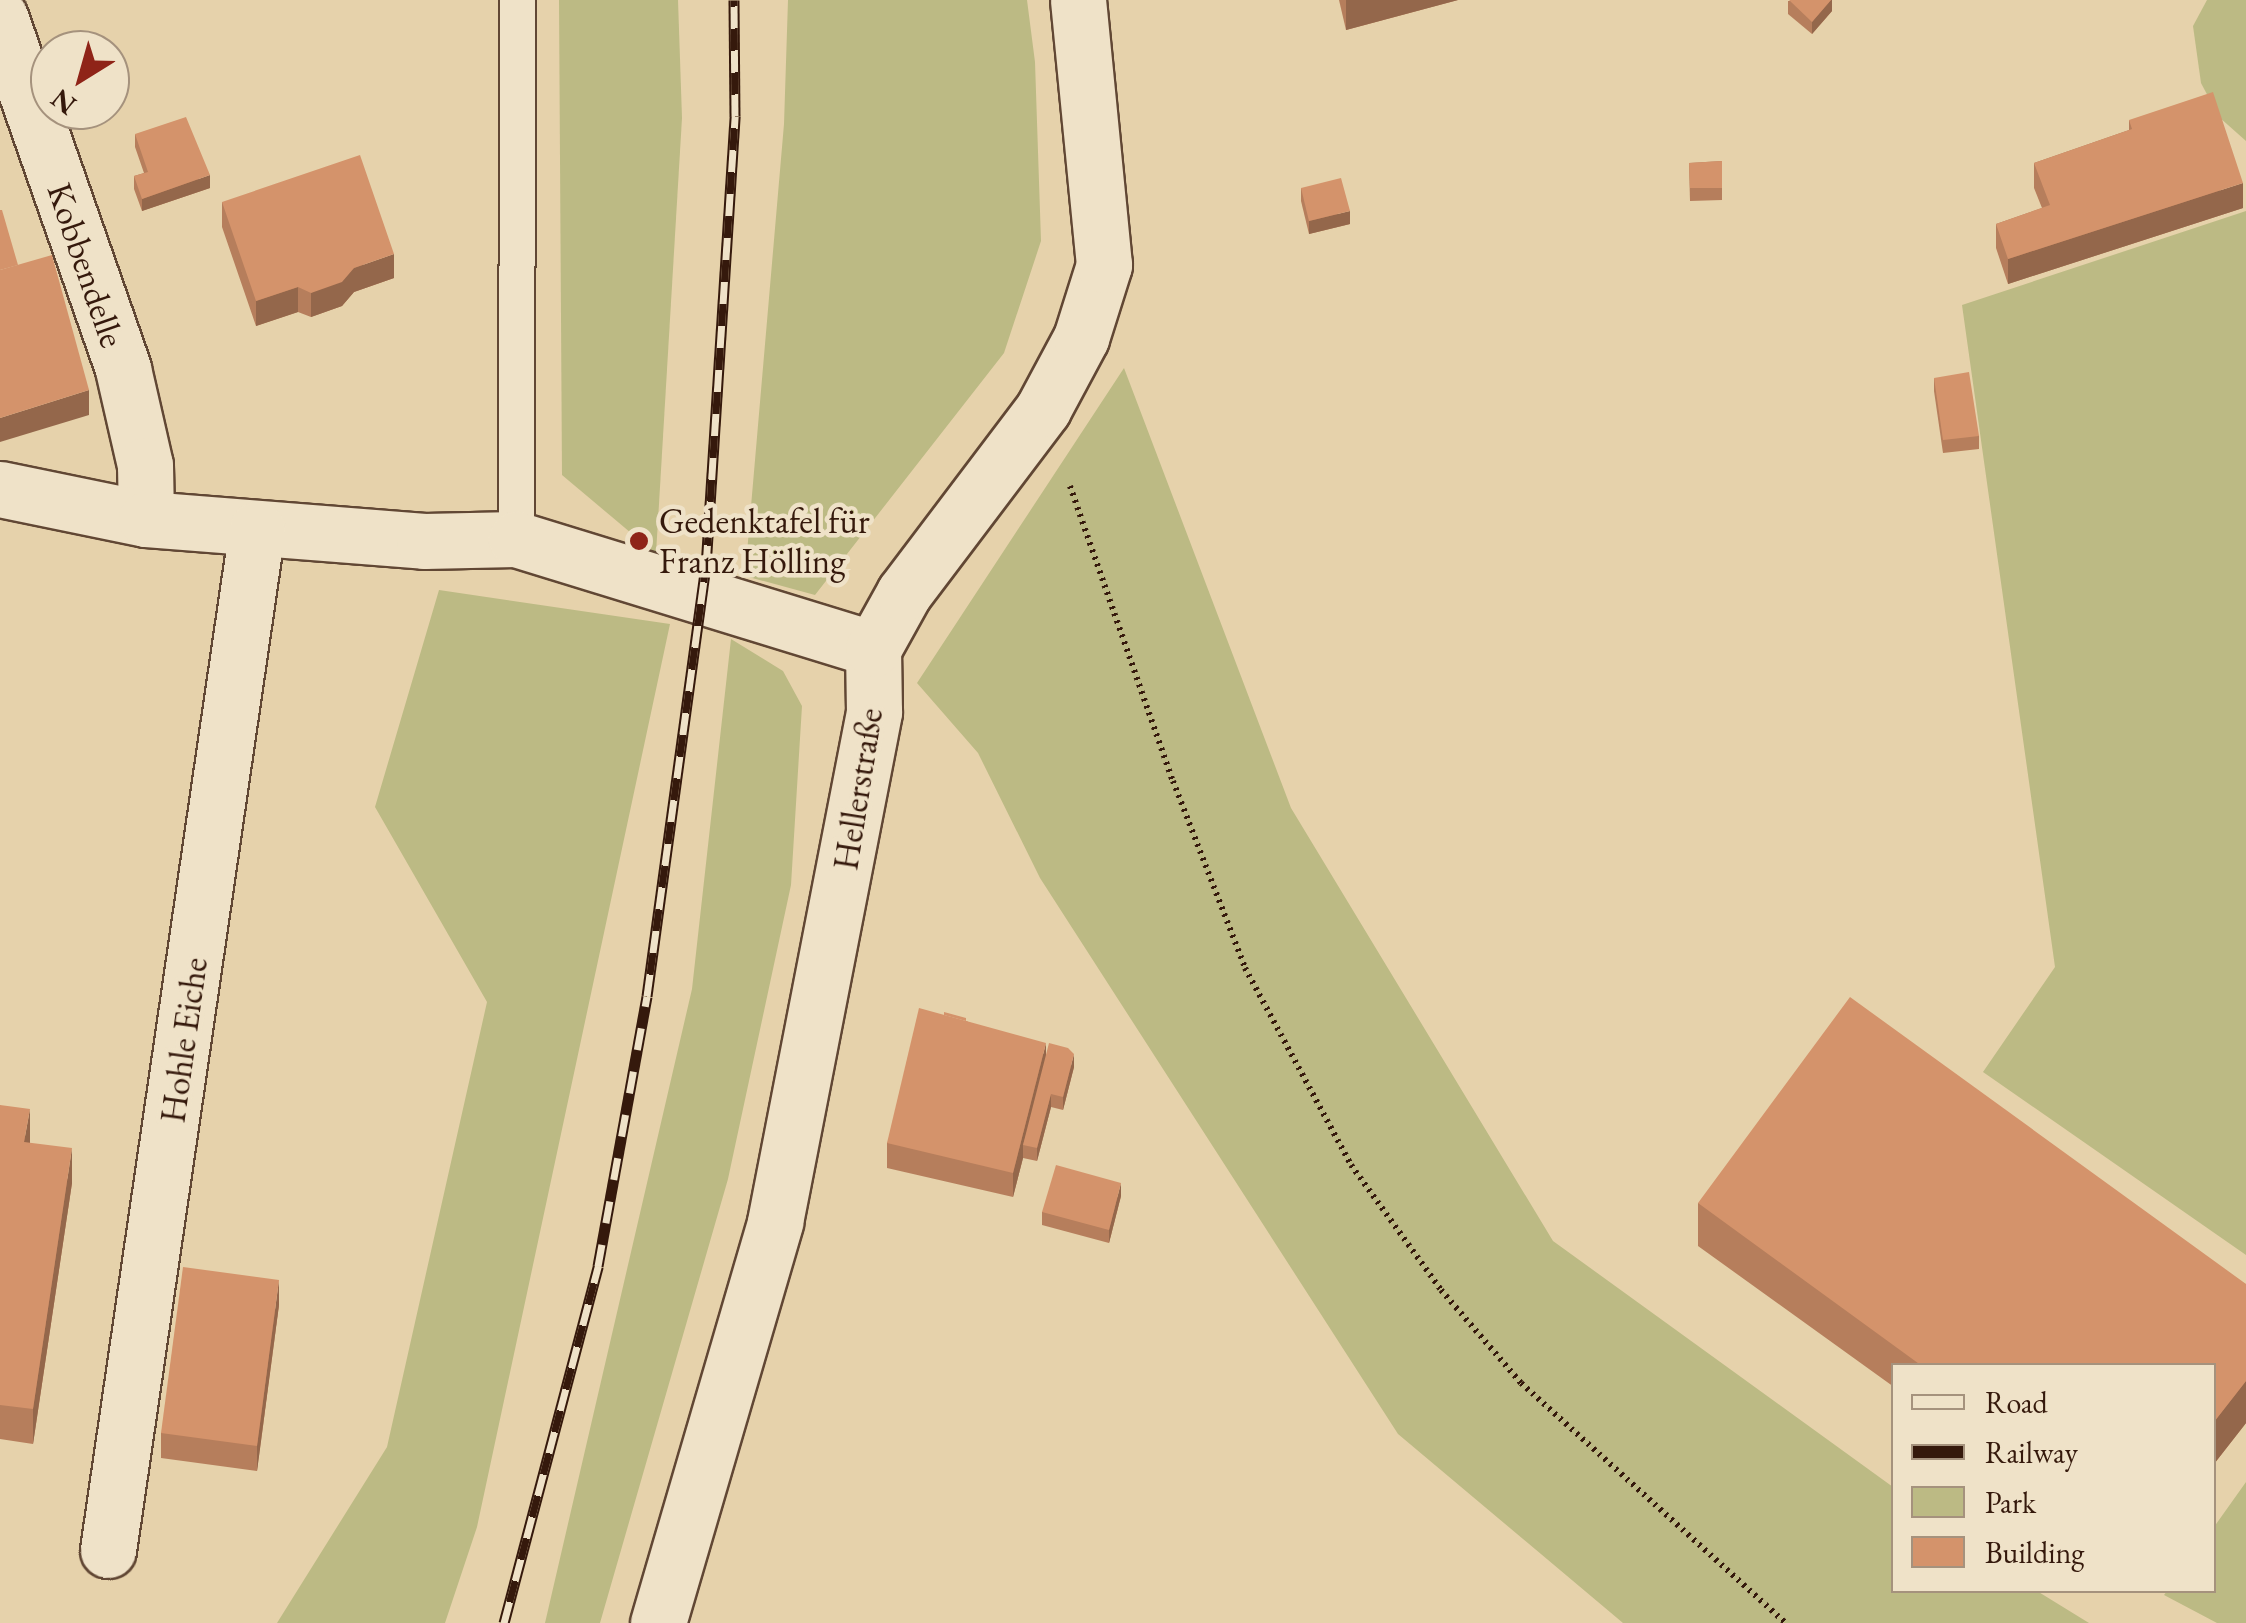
<!DOCTYPE html>
<html>
<head>
<meta charset="utf-8">
<style>
  body { margin:0 }
  #map { position:relative; width:2246px; height:1623px; overflow:hidden; background:#e6d2ab; font-family:"EB Garamond",serif }
  div>[style] { position:absolute }
  .green>* { inset:0; background:#bcba84 }
  .path>* { height:6px; margin-top:-3px; transform-origin:0; background:repeating-linear-gradient(90deg,#35190c 0 2.5px,transparent 0 7.5px) }
  .roads { filter:drop-shadow(2px 0 #614734) drop-shadow(-2px 0 #614734) drop-shadow(0 2px #614734) drop-shadow(0 -2px #614734) }
  .lane>* { height:35px; margin:-17.5px; padding:0 17.5px; transform-origin:17.5px; border-radius:17.5px; background:#efe2c8 }
  .street>* { height:55px; margin:-27.5px; padding:0 27.5px; transform-origin:27.5px; border-radius:27.5px; background:#efe2c8 }
  .rail>* { height:11px; margin-top:-5.5px; transform-origin:0; background:repeating-linear-gradient(90deg,#efe2c8 0 22px,#35190c 0 44px); box-sizing:border-box; border-block:2px solid #35190c }
  .wall>* { inset:0; background:#b67e5c }
  .shaded-wall>* { inset:0; background:#94674b }
  .building>* { inset:0; background:#d4936b }
  .dots>* { width:28px; height:28px; translate:-50% -50%; box-sizing:border-box; border:5px solid #efe2c8; border-radius:50% }
  span { translate:-50% -50%; white-space:nowrap; text-align:center; line-height:1.15; -webkit-text-stroke:9px #efe2c8; paint-order:stroke }
  .street-label { font-size:35px; color:#35190c }
  .poi-label { font-size:35px; color:#35190c }
  .left { translate:0 -50%; text-align:left }
  .legend { position:absolute; left:1891px; top:1363px; width:325px; height:230px; box-sizing:border-box; background:#efe2c8; border:2px solid #a5927d; margin:0; padding:12px 18px; list-style:none; font-size:30px; color:#35190c }
  .legend li { display:flex; align-items:center; gap:20px; height:50px }
  .legend b { width:50px; border:2px solid #a5927d }
  .north { position:absolute; left:30px; top:30px; width:100px; height:100px; box-sizing:border-box; background:#efe2c8; border:2px solid #a5927d; border-radius:50%; rotate:217deg; font-size:28px; font-weight:700; line-height:40px; text-align:center; color:#35190c }
  .north::after { content:''; display:block; margin:auto; width:35px; height:45px; background:#8f2418; clip-path:polygon(50% 0,100% 100%,50% 72%,0 100%) }
</style>
</head>
<body>
<div id="map">
  <div class="green">
    <i style="clip-path:polygon(559px 0,678px 0,682px 118px,656px 554px,562px 475px)"></i>
    <i style="clip-path:polygon(788px 0,1027px 0,1035px 62px,1041px 241px,1004px 353px,815px 595px,745px 576px,784px 124px)"></i>
    <i style="clip-path:polygon(2207px 0,2246px 0,2246px 141px,2219px 117px,2201px 83px,2193px 26px)"></i>
    <i style="clip-path:polygon(2246px 211px,2246px 1255px,1983px 1072px,2055px 967px,1962px 305px)"></i>
    <i style="clip-path:polygon(1124px 368px,1291px 808px,1553px 1241px,1893px 1487px,1894px 1590px,2037px 1591px,2089px 1623px,1623px 1623px,1398px 1434px,1040px 878px,978px 753px,917px 683px)"></i>
    <i style="clip-path:polygon(439px 590px,670px 624px,477px 1527px,445px 1623px,277px 1623px,387px 1447px,487px 1002px,375px 807px)"></i>
    <i style="clip-path:polygon(731px 639px,783px 671px,802px 706px,791px 885px,728px 1179px,600px 1623px,545px 1623px,692px 989px)"></i>
    <i style="clip-path:polygon(2246px 1482px,2246px 1623px,2217px 1623px,2164px 1595px,2167px 1591px,2214px 1590px,2214px 1527px)"></i>
  </div>
  <div class="path">
    <i style="left:1070px;top:486px;width:312px;rotate:70.8deg"></i>
    <i style="left:1173px;top:781px;width:200px;rotate:68.9deg"></i>
    <i style="left:1245px;top:968px;width:224px;rotate:61.7deg"></i>
    <i style="left:1351px;top:1165px;width:154px;rotate:54.2deg"></i>
    <i style="left:1441px;top:1290px;width:123px;rotate:49.3deg"></i>
    <i style="left:1521px;top:1383px;width:358px;rotate:42.2deg"></i>
  </div>
  <div class="roads">
    <div class="lane">
      <i style="left:516px;top:539px;width:539px;rotate:-89.89deg"></i>
    </div>
    <div class="street">
      <i style="left:0;top:17px;width:373px;rotate:70.7deg"></i>
      <i style="left:123px;top:369px;width:98px;rotate:77.1deg"></i>
      <i style="left:145px;top:465px;width:54px;rotate:88.9deg"></i>
      <i style="left:0;top:489px;width:149px;rotate:11.6deg"></i>
      <i style="left:146px;top:519px;width:279px;rotate:4.5deg"></i>
      <i style="left:424px;top:541px;width:92px;rotate:-1.2deg"></i>
      <i style="left:516px;top:539px;width:374px;rotate:17.1deg"></i>
      <i style="left:108px;top:1550px;width:1032px;rotate:-81.7deg"></i>
      <i style="left:658px;top:1623px;width:418px;rotate:-73.7deg"></i>
      <i style="left:775px;top:1222px;width:520px;rotate:-79.01deg"></i>
      <i style="left:874px;top:712px;width:63px;rotate:-90.9deg"></i>
      <i style="left:873px;top:649px;width:64px;rotate:-61deg"></i>
      <i style="left:904px;top:593px;width:231px;rotate:-52.9deg"></i>
      <i style="left:1043px;top:409px;width:81px;rotate:-61.8deg"></i>
      <i style="left:1081px;top:338px;width:77px;rotate:-72.5deg"></i>
      <i style="left:1104px;top:265px;width:266px;rotate:-95.6deg"></i>
    </div>
  </div>
  <div class="rail">
    <i style="left:504px;top:1623px;width:369px;rotate:-75.2deg"></i>
    <i style="left:598px;top:1266px;width:274px;rotate:-79.7deg"></i>
    <i style="left:647px;top:996px;width:433px;rotate:-82.2deg"></i>
    <i style="left:706px;top:567px;width:452px;rotate:-86.3deg"></i>
    <i style="left:735px;top:116px;width:116px;rotate:-90.5deg"></i>
  </div>
  <div class="wall">
    <i style="clip-path:polygon(1339px 0,1458px 0,1346px 30px)"></i>
    <i style="clip-path:polygon(1832px 0,1832px 11px,1812px 34px,1788px 14px,1788px 1px)"></i>
    <i style="clip-path:polygon(2129px 120px,2243px 208px,2008px 284px,1996px 248px,1996px 224px,2042px 208px,2034px 188px,2034px 163px,2129px 130px)"></i>
    <i style="clip-path:polygon(135px 134px,210px 188px,142px 211px,134px 189px,134px 176px,144px 173px,135px 147px)"></i>
    <i style="clip-path:polygon(1722px 161px,1722px 200px,1690px 201px,1689px 163px)"></i>
    <i style="clip-path:polygon(1301px 188px,1350px 224px,1309px 234px,1301px 201px)"></i>
    <i style="clip-path:polygon(222px 202px,394px 278px,354px 292px,342px 306px,311px 317px,298px 312px,256px 326px,222px 227px)"></i>
    <i style="clip-path:polygon(1934px 378px,1979px 436px,1979px 449px,1943px 453px,1934px 391px)"></i>
    <i style="clip-path:polygon(966px 1021px,1074px 1067px,1063px 1110px,1051px 1107px,1037px 1161px,1023px 1158px,1013px 1197px,887px 1168px,887px 1143px)"></i>
    <i style="clip-path:polygon(0 1105px,30px 1143px,72px 1183px,33px 1444px,0 1439px)"></i>
    <i style="clip-path:polygon(1121px 1196px,1109px 1243px,1042px 1225px,1042px 1212px)"></i>
    <i style="clip-path:polygon(1698px 1203px,2246px 1284px,2246px 1423px,2214px 1464px,2214px 1366px,1894px 1366px,1894px 1387px,1698px 1246px)"></i>
    <i style="clip-path:polygon(279px 1305px,257px 1471px,161px 1458px,161px 1433px)"></i>
  </div>
  <div class="shaded-wall">
    <i style="clip-path:polygon(1346px 0,1458px 0,1346px 30px)"></i>
    <i style="clip-path:polygon(1831px 0,1832px 0,1832px 11px,1812px 34px,1812px 22px)"></i>
    <i style="clip-path:polygon(210px 175px,210px 188px,142px 211px,142px 199px)"></i>
    <i style="clip-path:polygon(2243px 183px,2243px 208px,2008px 284px,2008px 259px)"></i>
    <i style="clip-path:polygon(1350px 211px,1350px 224px,1309px 234px,1309px 221px)"></i>
    <i style="clip-path:polygon(394px 254px,394px 278px,354px 292px,342px 306px,311px 317px,311px 293px,354px 268px)"></i>
    <i style="clip-path:polygon(298px 287px,298px 312px,256px 326px,256px 301px)"></i>
    <i style="clip-path:polygon(89px 390px,89px 415px,0 442px,0 418px)"></i>
    <i style="clip-path:polygon(1046px 1043px,1046px 1068px,1023px 1145px,1023px 1158px,1013px 1197px,1013px 1173px)"></i>
    <i style="clip-path:polygon(1074px 1054px,1074px 1067px,1063px 1110px,1063px 1097px)"></i>
    <i style="clip-path:polygon(1051px 1094px,1051px 1107px,1037px 1161px,1037px 1148px)"></i>
    <i style="clip-path:polygon(30px 1109px,30px 1144px,24px 1142px)"></i>
    <i style="clip-path:polygon(72px 1148px,72px 1183px,33px 1444px,33px 1409px)"></i>
    <i style="clip-path:polygon(1121px 1183px,1121px 1196px,1109px 1243px,1109px 1230px)"></i>
    <i style="clip-path:polygon(279px 1280px,279px 1305px,257px 1471px,257px 1446px)"></i>
    <i style="clip-path:polygon(2246px 1381px,2246px 1423px,2214px 1464px,2214px 1422px)"></i>
  </div>
  <div class="building">
    <i style="clip-path:polygon(1789px 0,1831px 0,1812px 22px)"></i>
    <i style="clip-path:polygon(2213px 92px,2243px 183px,2008px 259px,1996px 224px,2050px 205px,2034px 163px,2132px 129px,2129px 120px)"></i>
    <i style="clip-path:polygon(186px 117px,210px 175px,142px 199px,134px 176px,148px 172px,135px 134px)"></i>
    <i style="clip-path:polygon(360px 155px,394px 254px,354px 268px,342px 282px,311px 293px,298px 287px,256px 301px,222px 202px)"></i>
    <i style="clip-path:polygon(1722px 161px,1722px 188px,1690px 188px,1689px 163px)"></i>
    <i style="clip-path:polygon(1341px 178px,1350px 211px,1309px 221px,1301px 188px)"></i>
    <i style="clip-path:polygon(0 210px,2px 210px,18px 265px,0 270px)"></i>
    <i style="clip-path:polygon(52px 255px,89px 390px,0 418px,0 270px)"></i>
    <i style="clip-path:polygon(1969px 372px,1979px 436px,1943px 440px,1934px 378px)"></i>
    <i style="clip-path:polygon(1850px 997px,2246px 1284px,2246px 1381px,2214px 1422px,2214px 1366px,1922px 1366px,1698px 1203px)"></i>
    <i style="clip-path:polygon(919px 1008px,1046px 1043px,1013px 1173px,887px 1143px)"></i>
    <i style="clip-path:polygon(944px 1012px,966px 1018px,966px 1021px,944px 1015px)"></i>
    <i style="clip-path:polygon(1049px 1043px,1068px 1048px,1074px 1054px,1063px 1097px,1051px 1094px,1037px 1148px,1023px 1145px)"></i>
    <i style="clip-path:polygon(0 1105px,30px 1109px,24px 1142px,72px 1148px,33px 1409px,0 1405px)"></i>
    <i style="clip-path:polygon(1056px 1165px,1121px 1183px,1109px 1230px,1042px 1212px)"></i>
    <i style="clip-path:polygon(183px 1267px,279px 1280px,257px 1446px,161px 1433px)"></i>
  </div>
  <div class="dots">
    <i style="left:639px;top:541px;background:#8f2418"></i>
  </div>
  <div class="street-label">
    <span style="left:86px;top:265px;rotate:71deg">Kobbendelle</span>
    <span style="left:858px;top:789px;rotate:-81deg">Hellerstraße</span>
    <span style="left:184px;top:1040px;rotate:-82deg">Hohle Eiche</span>
  </div>
  <div class="poi-label">
    <span class="left" style="left:659px;top:541px">Gedenktafel für<br>Franz Hölling</span>
  </div>
  <ul class="legend">
  <li><b style="height:12px;background:#efe2c8"></b>Road</li>
  <li><b style="height:12px;background:#35190c"></b>Railway</li>
  <li><b style="height:28px;background:#bcba84"></b>Park</li>
  <li><b style="height:28px;background:#d4936b"></b>Building</li>
  </ul>
  <div class="north">N</div>
</div>
</body>
</html>
